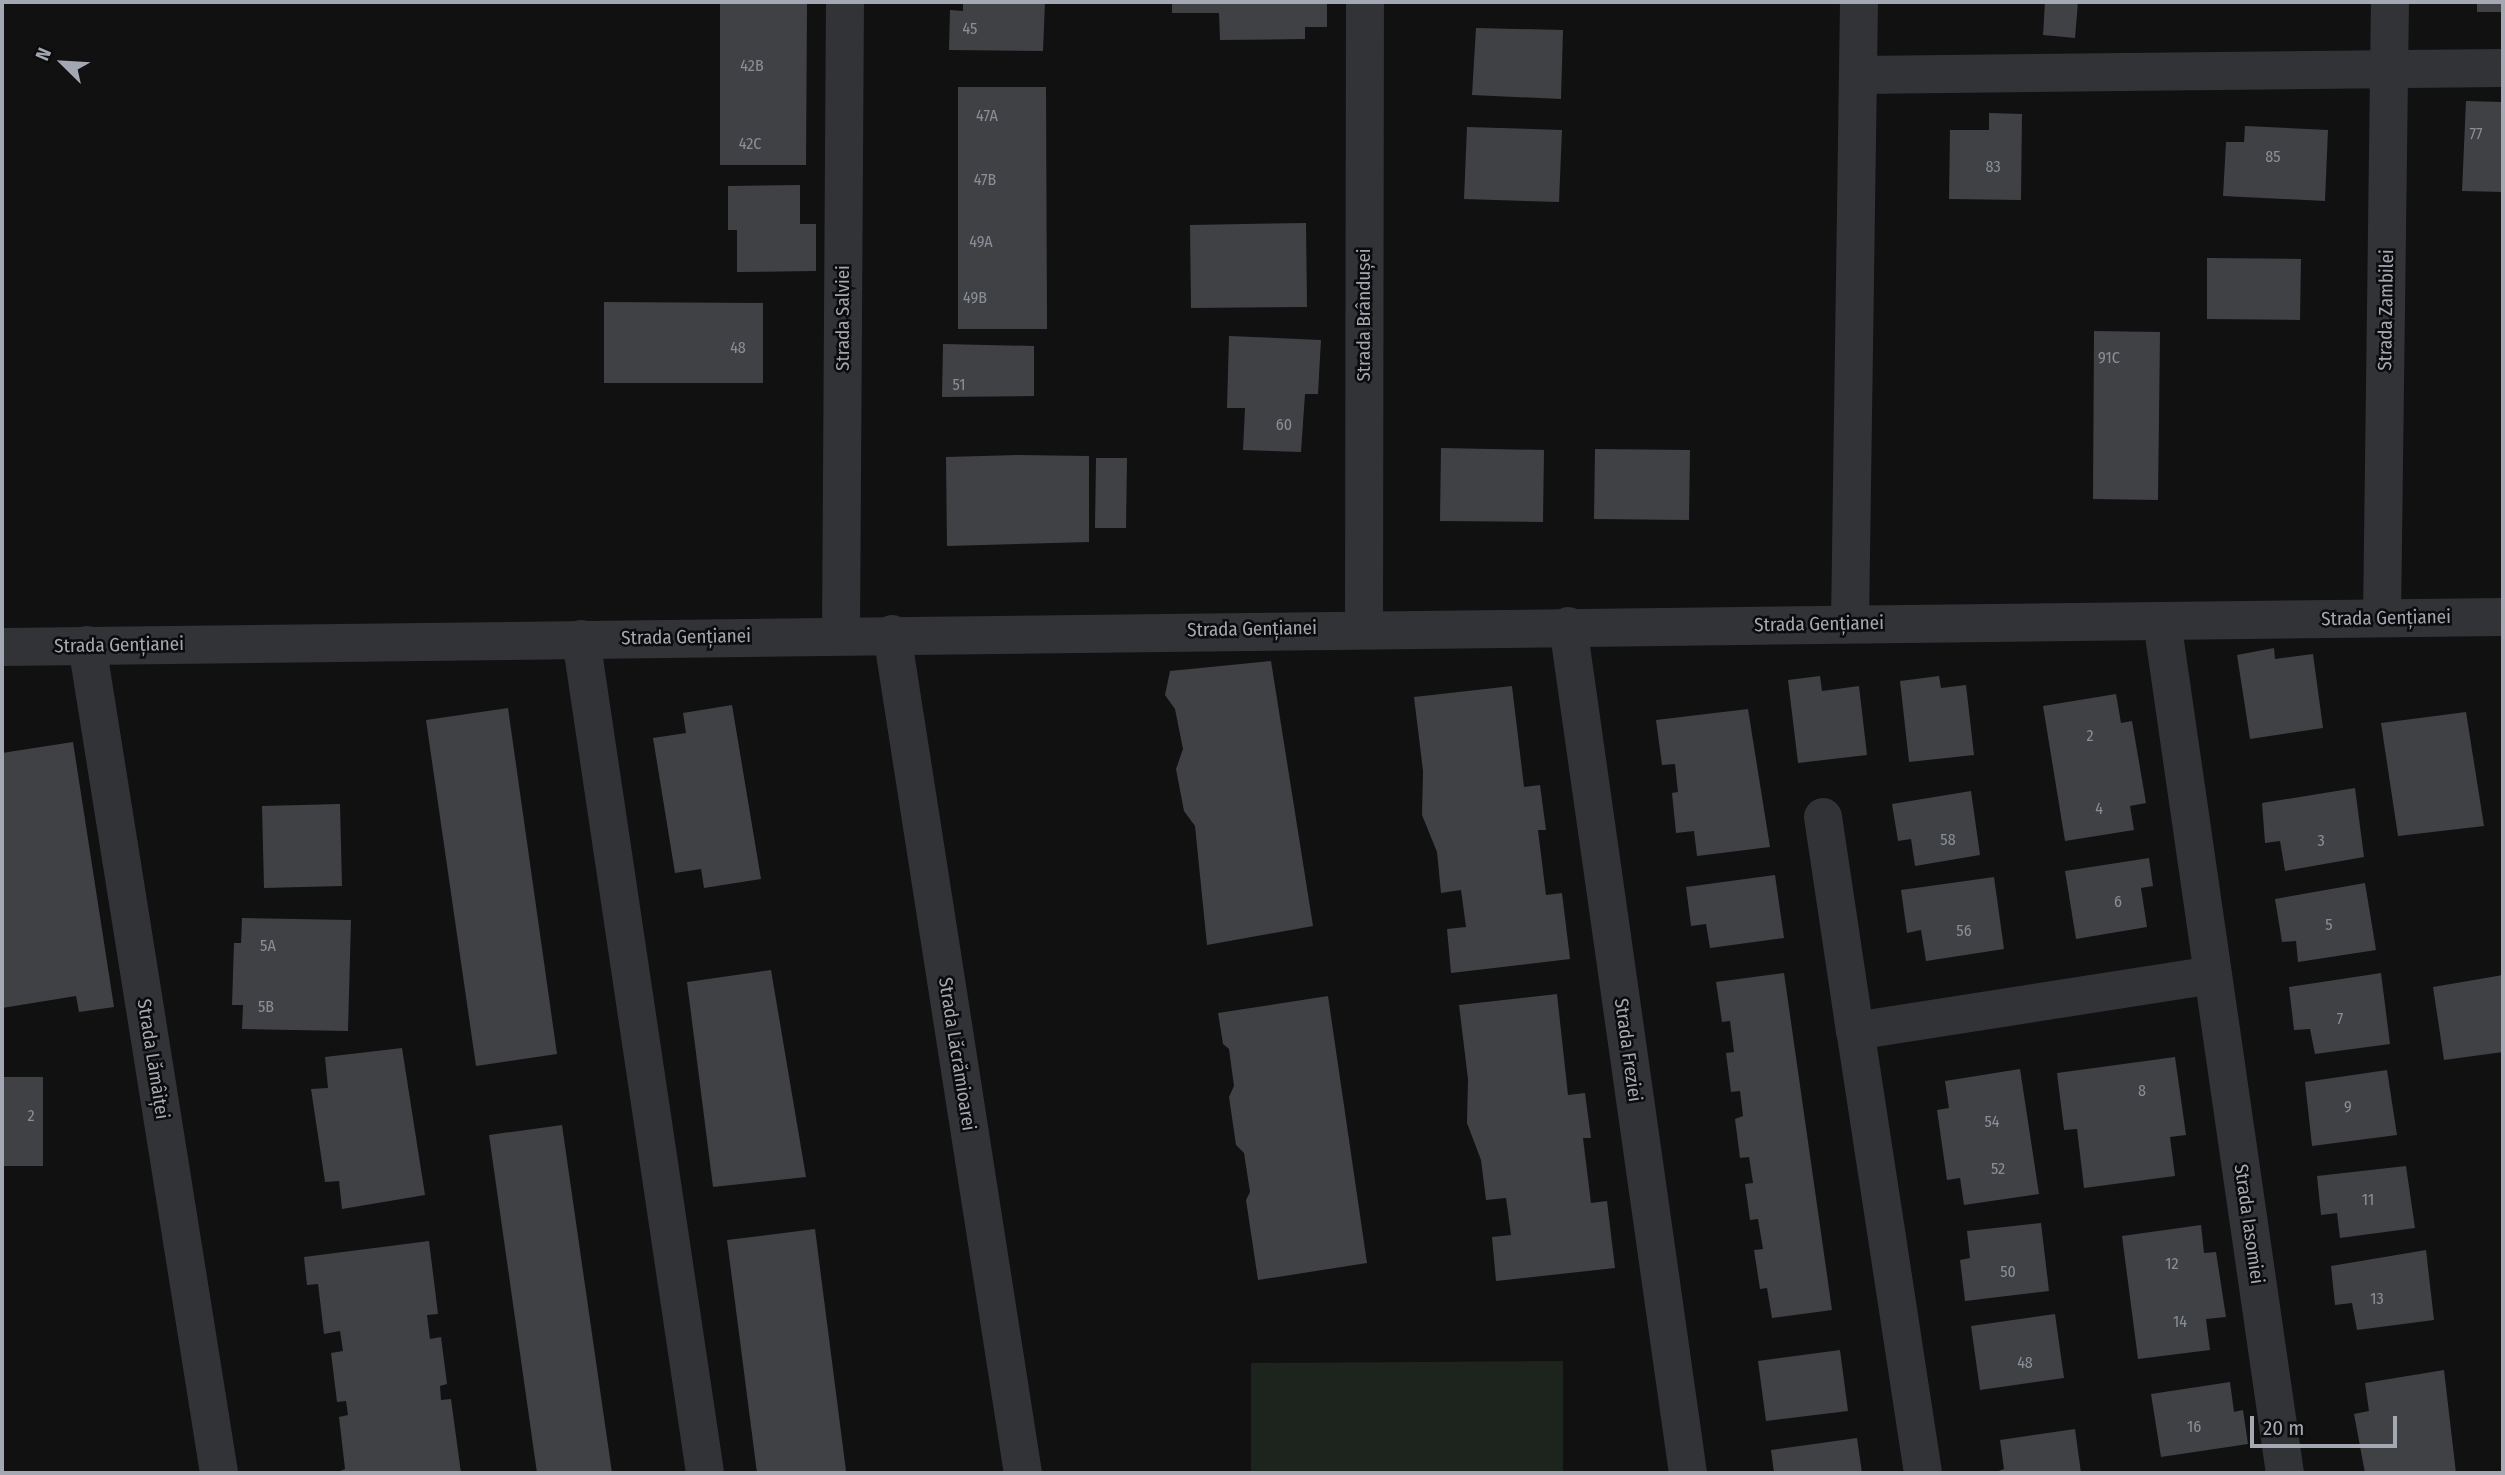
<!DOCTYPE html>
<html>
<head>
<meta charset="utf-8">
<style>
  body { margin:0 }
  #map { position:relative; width:2505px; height:1475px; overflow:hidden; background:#111112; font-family:"Fira Sans Condensed",sans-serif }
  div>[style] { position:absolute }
  .green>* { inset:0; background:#1d241e }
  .building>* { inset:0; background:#404145 }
  .minor>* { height:38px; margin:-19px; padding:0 19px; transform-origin:19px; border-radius:19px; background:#323337 }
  span { translate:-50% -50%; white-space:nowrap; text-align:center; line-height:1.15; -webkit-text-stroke:5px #0c0c0d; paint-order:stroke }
  .number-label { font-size:16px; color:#8a8e97 }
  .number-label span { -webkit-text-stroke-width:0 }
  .street-label { font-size:19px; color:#a3a8b2 }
  .frame { position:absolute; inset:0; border:4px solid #a3a8b2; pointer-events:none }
  .north { position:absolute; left:28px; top:28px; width:70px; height:70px; -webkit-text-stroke:5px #0c0c0d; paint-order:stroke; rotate:294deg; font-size:19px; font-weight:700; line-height:28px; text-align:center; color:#a3a8b2 }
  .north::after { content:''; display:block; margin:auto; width:24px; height:32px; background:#a3a8b2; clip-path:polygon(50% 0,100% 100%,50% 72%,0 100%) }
  .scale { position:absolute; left:2250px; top:1416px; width:147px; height:32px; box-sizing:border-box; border:4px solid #a3a8b2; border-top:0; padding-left:9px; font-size:21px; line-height:24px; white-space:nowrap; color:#a3a8b2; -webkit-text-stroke:5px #0c0c0d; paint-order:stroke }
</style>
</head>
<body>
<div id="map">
  <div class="green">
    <i style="clip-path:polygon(1563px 1361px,1563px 1473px,1251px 1473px,1251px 1363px)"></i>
  </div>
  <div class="building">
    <i style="clip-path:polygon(720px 2px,807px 2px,806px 165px,720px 165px)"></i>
    <i style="clip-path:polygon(963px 2px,1045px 2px,1043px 51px,949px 50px,950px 10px,963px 11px)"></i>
    <i style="clip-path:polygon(1172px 2px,1327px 2px,1327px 27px,1305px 27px,1305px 39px,1220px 40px,1219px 13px,1172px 13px)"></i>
    <i style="clip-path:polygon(2045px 2px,2078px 2px,2075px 38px,2043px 35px)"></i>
    <i style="clip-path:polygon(2477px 2px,2503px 2px,2503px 12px,2477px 12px)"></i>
    <i style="clip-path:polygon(1476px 28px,1563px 30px,1561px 99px,1472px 95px)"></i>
    <i style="clip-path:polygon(958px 87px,1046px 87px,1047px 329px,958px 329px)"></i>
    <i style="clip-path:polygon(2466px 101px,2503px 102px,2503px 192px,2462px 191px)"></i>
    <i style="clip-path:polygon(1989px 113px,2022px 114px,2021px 200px,1949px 199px,1950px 130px,1989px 130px)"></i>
    <i style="clip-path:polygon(2245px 126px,2328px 130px,2325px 201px,2223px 196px,2226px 142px,2244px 142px)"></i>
    <i style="clip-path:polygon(1467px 127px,1562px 130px,1559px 202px,1464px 199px)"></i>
    <i style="clip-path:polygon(800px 185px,800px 224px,816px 224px,816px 271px,737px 272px,737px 230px,728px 230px,728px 186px)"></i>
    <i style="clip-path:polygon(1306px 223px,1307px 307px,1191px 308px,1190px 225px)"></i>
    <i style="clip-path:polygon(2207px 258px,2301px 259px,2300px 320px,2207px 319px)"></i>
    <i style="clip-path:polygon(604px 302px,763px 303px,763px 383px,604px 383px)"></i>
    <i style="clip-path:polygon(2094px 331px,2160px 332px,2158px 500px,2093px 499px)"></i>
    <i style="clip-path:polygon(1229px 336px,1321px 340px,1318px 394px,1305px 394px,1301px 452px,1243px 450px,1245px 408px,1227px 408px)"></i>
    <i style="clip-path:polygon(943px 344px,1034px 346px,1034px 396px,942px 397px)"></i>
    <i style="clip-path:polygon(1441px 448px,1544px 450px,1543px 522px,1440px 521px)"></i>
    <i style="clip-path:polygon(1595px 449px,1690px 450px,1689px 520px,1594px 519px)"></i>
    <i style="clip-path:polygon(1019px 455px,1089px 456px,1089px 542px,947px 546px,946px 457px)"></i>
    <i style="clip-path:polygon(1096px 458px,1127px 458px,1126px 528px,1095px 528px)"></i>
    <i style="clip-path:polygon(2274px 648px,2275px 659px,2313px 654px,2323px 728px,2250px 739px,2237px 655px)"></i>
    <i style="clip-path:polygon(1271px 661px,1313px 926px,1207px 945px,1195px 826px,1184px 811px,1176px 769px,1183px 749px,1175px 709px,1165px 695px,1170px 671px)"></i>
    <i style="clip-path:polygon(1820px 676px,1822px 691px,1859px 686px,1867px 755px,1798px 763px,1788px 680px)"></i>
    <i style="clip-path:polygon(1939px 676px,1941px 688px,1966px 685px,1974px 755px,1909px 762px,1900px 681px)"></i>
    <i style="clip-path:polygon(1512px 686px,1524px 787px,1540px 785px,1546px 830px,1538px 830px,1546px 895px,1562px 893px,1570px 959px,1451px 973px,1447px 929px,1466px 927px,1461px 890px,1441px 893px,1437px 852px,1422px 815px,1423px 771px,1414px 697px)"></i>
    <i style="clip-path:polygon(2116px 694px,2121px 723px,2132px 721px,2146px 803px,2130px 806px,2134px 830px,2065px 841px,2043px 706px)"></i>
    <i style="clip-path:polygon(732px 705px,761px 879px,704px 888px,701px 869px,675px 873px,653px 738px,686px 733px,683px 713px)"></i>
    <i style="clip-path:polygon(508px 708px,557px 1054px,476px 1066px,426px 720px)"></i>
    <i style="clip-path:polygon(1748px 709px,1770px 847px,1697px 856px,1694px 831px,1676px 833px,1672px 793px,1678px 792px,1675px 764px,1662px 765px,1656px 720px)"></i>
    <i style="clip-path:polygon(2466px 712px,2484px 826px,2398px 836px,2381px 723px)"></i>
    <i style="clip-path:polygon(73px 742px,114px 1007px,79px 1012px,76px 996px,2px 1008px,2px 753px)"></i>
    <i style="clip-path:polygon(2355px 788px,2364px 857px,2285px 871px,2280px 841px,2265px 843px,2262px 803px)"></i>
    <i style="clip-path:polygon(1971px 791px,1980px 855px,1915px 866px,1911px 839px,1898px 841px,1892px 804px)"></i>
    <i style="clip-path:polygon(340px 804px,342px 886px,264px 888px,262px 806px)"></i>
    <i style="clip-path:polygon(2149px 858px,2153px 886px,2141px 888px,2147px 927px,2076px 939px,2065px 871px)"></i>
    <i style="clip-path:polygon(1775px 875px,1784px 938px,1710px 948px,1706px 924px,1691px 926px,1686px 887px)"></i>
    <i style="clip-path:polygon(1994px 877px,2004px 949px,1926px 961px,1921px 930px,1907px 933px,1901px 890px)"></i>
    <i style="clip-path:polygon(2365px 883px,2376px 950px,2298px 962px,2296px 941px,2282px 942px,2275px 899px)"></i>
    <i style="clip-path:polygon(242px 918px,351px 920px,348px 1031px,242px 1029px,243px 1005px,232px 1005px,234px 943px,241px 943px)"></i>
    <i style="clip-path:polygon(771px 970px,806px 1177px,713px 1187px,687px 982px)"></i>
    <i style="clip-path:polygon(1784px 973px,1832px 1310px,1772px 1318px,1767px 1288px,1760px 1289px,1754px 1250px,1763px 1249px,1758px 1219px,1750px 1220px,1745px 1184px,1753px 1183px,1749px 1157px,1740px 1158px,1735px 1119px,1743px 1116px,1740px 1091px,1731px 1092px,1726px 1053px,1734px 1052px,1730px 1021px,1722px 1022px,1716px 982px)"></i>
    <i style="clip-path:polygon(2381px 973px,2390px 1044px,2315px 1054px,2310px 1029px,2294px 1030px,2289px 987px)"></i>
    <i style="clip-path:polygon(2503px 975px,2503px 1052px,2444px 1060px,2433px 987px)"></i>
    <i style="clip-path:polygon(1557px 994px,1568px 1095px,1585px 1093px,1591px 1138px,1583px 1138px,1591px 1203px,1607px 1201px,1615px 1268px,1496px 1281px,1492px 1237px,1511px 1235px,1506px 1198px,1486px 1200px,1481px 1160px,1467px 1123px,1468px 1079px,1459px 1005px)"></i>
    <i style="clip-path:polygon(1328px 996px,1367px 1263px,1258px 1280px,1246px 1200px,1250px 1192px,1244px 1153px,1236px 1145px,1229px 1097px,1234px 1086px,1229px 1049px,1223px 1044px,1218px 1013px)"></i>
    <i style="clip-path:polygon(402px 1048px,425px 1195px,342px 1209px,339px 1181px,325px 1182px,311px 1089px,328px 1088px,325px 1057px)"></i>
    <i style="clip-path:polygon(2175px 1057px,2186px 1135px,2170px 1137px,2175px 1176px,2084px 1188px,2077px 1129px,2064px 1130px,2057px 1073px)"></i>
    <i style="clip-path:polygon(2020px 1069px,2039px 1194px,1964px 1205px,1960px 1178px,1947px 1180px,1937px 1110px,1949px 1108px,1945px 1081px)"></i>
    <i style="clip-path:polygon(2387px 1070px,2397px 1135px,2312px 1146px,2305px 1082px)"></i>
    <i style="clip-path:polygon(2px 1077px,43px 1077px,43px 1166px,2px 1166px)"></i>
    <i style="clip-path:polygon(562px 1125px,612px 1473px,537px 1473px,489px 1135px)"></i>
    <i style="clip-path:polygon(2406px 1166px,2415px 1228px,2340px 1238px,2337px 1213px,2321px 1215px,2317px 1176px)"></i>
    <i style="clip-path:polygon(2041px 1223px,2049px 1291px,1965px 1301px,1960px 1260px,1970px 1258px,1967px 1231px)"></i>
    <i style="clip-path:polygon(2201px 1225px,2204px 1253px,2216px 1252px,2226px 1317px,2206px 1319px,2210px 1350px,2138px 1359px,2122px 1236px)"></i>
    <i style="clip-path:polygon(815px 1229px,846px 1471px,757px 1473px,727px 1240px)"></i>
    <i style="clip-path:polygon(429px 1241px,438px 1314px,427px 1315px,430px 1339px,441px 1337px,447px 1384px,440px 1386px,441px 1400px,451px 1399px,461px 1473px,335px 1473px,345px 1469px,339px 1417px,348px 1415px,346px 1401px,337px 1402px,331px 1353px,343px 1351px,340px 1331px,324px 1334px,318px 1284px,307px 1285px,304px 1257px)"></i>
    <i style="clip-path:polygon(2426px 1250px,2434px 1320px,2357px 1330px,2352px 1303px,2335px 1305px,2331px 1266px)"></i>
    <i style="clip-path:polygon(2055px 1314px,2064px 1378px,1980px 1390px,1971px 1326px)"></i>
    <i style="clip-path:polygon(1840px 1350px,1848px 1411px,1766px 1421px,1758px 1361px)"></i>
    <i style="clip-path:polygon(2444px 1370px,2456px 1473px,2365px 1473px,2354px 1414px,2369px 1411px,2365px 1383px)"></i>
    <i style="clip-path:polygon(2230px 1382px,2234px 1412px,2243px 1410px,2248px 1444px,2161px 1457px,2151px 1394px)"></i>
    <i style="clip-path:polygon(2075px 1429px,2081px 1473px,1993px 1473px,2004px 1469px,2000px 1440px)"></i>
    <i style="clip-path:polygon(1857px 1438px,1862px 1473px,1774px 1473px,1771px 1450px)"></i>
  </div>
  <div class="minor">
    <i style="left:1858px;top:75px;width:645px;rotate:-0.62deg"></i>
    <i style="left:2382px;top:618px;width:616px;rotate:-89.26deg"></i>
    <i style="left:2162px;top:621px;width:861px;rotate:81.79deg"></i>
    <i style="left:1850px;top:623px;width:621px;rotate:-89.17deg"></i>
    <i style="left:1568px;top:626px;width:855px;rotate:81.94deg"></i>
    <i style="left:1364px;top:628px;width:626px;rotate:-89.91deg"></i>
    <i style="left:892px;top:634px;width:849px;rotate:81.13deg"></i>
    <i style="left:841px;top:635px;width:633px;rotate:-89.64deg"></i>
    <i style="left:581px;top:639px;width:843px;rotate:81.54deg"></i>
    <i style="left:87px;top:645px;width:838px;rotate:80.94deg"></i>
    <i style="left:2px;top:647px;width:2501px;rotate:-0.69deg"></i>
    <i style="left:1823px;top:817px;width:216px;rotate:81.5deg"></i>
    <i style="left:1923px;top:1473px;width:447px;rotate:-98.7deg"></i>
    <i style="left:1855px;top:1031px;width:362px;rotate:-8.9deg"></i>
  </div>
  <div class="number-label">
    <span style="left:970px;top:29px">45</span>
    <span style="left:752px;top:66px">42B</span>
    <span style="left:987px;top:116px">47A</span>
    <span style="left:2476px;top:134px">77</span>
    <span style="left:750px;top:144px">42C</span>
    <span style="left:2273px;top:157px">85</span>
    <span style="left:1993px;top:167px">83</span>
    <span style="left:985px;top:180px">47B</span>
    <span style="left:981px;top:242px">49A</span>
    <span style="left:975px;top:298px">49B</span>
    <span style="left:738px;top:348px">48</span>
    <span style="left:2109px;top:358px">91C</span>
    <span style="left:959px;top:385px">51</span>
    <span style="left:1284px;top:425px">60</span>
    <span style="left:2090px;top:736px">2</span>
    <span style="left:2099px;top:809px">4</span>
    <span style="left:1948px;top:840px">58</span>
    <span style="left:2321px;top:841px">3</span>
    <span style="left:2118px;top:902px">6</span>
    <span style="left:2329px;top:925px">5</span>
    <span style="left:1964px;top:931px">56</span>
    <span style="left:268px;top:946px">5A</span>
    <span style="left:266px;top:1007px">5B</span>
    <span style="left:2340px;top:1019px">7</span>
    <span style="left:2142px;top:1091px">8</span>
    <span style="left:2348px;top:1107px">9</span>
    <span style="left:31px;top:1116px">2</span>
    <span style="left:1992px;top:1122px">54</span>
    <span style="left:1998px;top:1169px">52</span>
    <span style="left:2368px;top:1200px">11</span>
    <span style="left:2172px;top:1264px">12</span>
    <span style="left:2008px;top:1272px">50</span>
    <span style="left:2377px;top:1299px">13</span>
    <span style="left:2180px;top:1322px">14</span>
    <span style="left:2025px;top:1363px">48</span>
    <span style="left:2194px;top:1427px">16</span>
  </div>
  <div class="street-label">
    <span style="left:2386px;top:310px;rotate:-89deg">Strada Zambilei</span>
    <span style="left:1364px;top:315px;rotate:-90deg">Strada Brândușei</span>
    <span style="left:843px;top:318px;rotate:-90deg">Strada Salviei</span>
    <span style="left:2386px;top:618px;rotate:-1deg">Strada Gențianei</span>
    <span style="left:1819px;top:624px;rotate:-1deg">Strada Gențianei</span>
    <span style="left:1252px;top:629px;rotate:-1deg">Strada Gențianei</span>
    <span style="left:686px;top:637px;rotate:-1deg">Strada Gențianei</span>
    <span style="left:119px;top:645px;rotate:-1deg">Strada Gențianei</span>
    <span style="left:1628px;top:1050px;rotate:82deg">Strada Freziei</span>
    <span style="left:957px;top:1054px;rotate:81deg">Strada Lăcrămioarei</span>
    <span style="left:153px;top:1059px;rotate:81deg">Strada Lămâiței</span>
    <span style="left:2249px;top:1224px;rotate:82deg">Strada Iasomiei</span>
  </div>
  <div class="frame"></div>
  <div class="north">N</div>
  <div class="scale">20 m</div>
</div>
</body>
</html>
